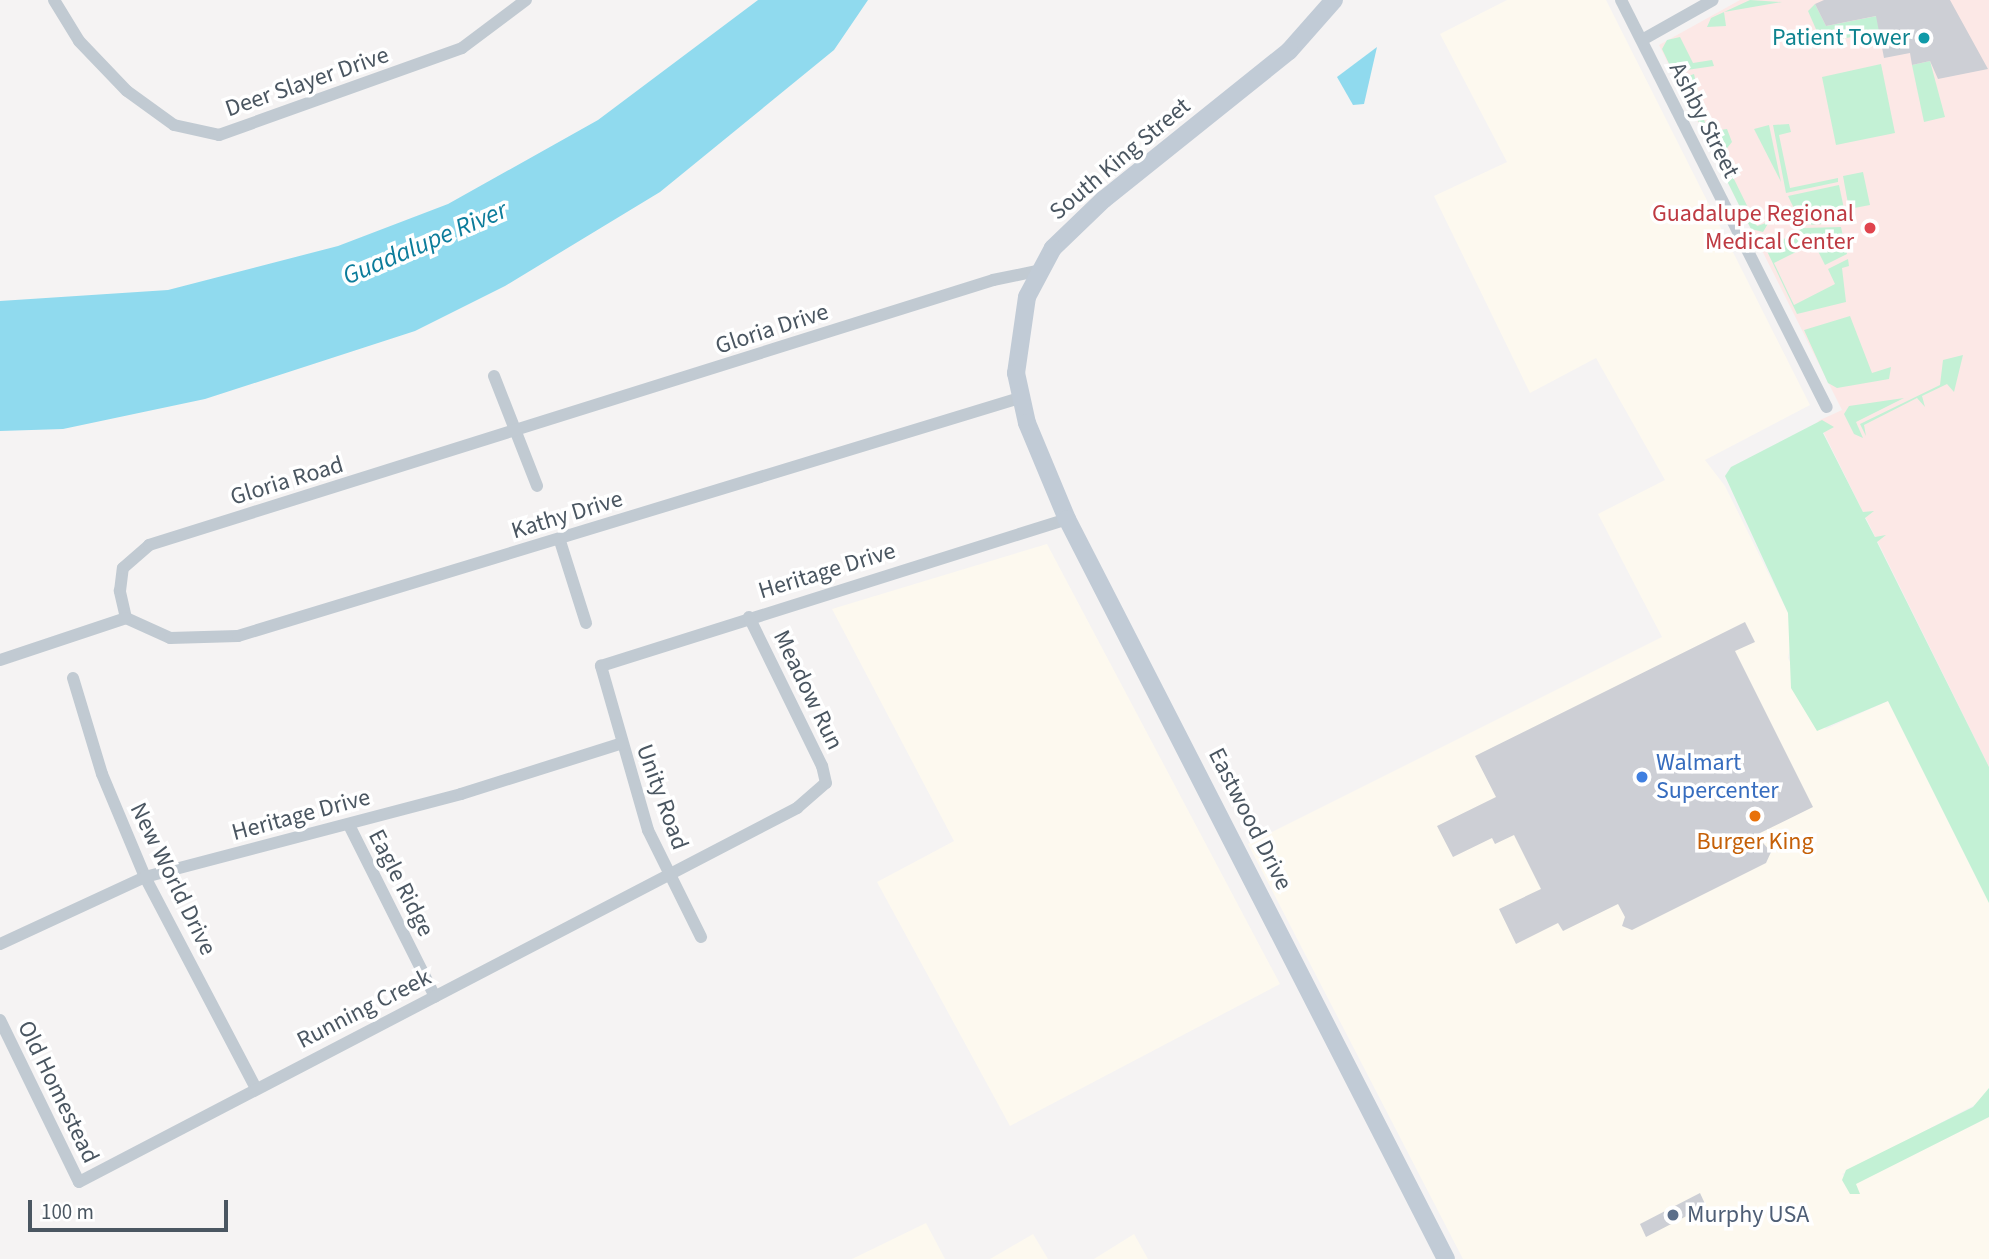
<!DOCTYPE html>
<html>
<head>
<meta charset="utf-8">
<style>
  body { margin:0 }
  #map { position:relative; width:1989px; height:1259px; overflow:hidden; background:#f5f3f3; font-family:"Source Sans 3",sans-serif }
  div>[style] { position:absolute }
  .commercial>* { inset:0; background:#fdf9ef }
  .medical>* { inset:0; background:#fce8e6 }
  .green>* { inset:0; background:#c3f1d5 }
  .water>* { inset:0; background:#90daee }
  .building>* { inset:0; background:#cdcfd5 }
  .minor>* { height:12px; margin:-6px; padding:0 6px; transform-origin:6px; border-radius:6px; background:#c1cad2 }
  .secondary>* { height:18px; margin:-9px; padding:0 9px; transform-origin:9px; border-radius:9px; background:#c1cbd6 }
  .dots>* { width:19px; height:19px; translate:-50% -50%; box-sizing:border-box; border:4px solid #fff; border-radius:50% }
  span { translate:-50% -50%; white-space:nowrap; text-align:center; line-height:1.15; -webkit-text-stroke:7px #fff; paint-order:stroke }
  .culture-label { font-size:24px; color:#0d838f }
  .right { translate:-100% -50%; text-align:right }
  .street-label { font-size:24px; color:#4a5661 }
  .health-label { font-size:24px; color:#be3a42 }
  .shop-label { font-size:24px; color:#366cbe }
  .left { translate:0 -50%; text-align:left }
  .food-label { font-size:24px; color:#c56008 }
  .service-label { font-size:24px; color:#4e5e75 }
  .water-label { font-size:26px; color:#0c7c9b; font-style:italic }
  .scale { position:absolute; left:28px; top:1200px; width:200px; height:32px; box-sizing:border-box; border:4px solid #4a5661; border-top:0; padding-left:9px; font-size:21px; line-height:24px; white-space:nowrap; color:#4a5661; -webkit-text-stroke:5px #fff; paint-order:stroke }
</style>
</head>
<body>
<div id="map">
  <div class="commercial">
    <i style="clip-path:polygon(1507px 0,1606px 0,1810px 405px,1705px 460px,1725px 486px,1788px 613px,1793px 632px,1788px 658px,1826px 729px,1888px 701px,1989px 903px,1989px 1088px,1984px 1100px,1842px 1174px,1860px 1193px,1855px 1184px,1989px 1117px,1989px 1259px,1463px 1259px,1248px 844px,1662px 637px,1598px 514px,1665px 480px,1596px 358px,1530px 393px,1434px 196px,1507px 162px,1440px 34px)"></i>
    <i style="clip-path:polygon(1047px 544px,1280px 984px,1010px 1126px,877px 882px,954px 841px,832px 609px)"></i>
    <i style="clip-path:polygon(926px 1223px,945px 1259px,852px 1259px)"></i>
    <i style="clip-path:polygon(1033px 1234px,1048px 1259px,990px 1259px)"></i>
    <i style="clip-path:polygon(1134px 1234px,1148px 1259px,1094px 1259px)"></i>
  </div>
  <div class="medical">
    <i style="clip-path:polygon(1740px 0,1989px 0,1989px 767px,1818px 421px,1842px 410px,1659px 45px)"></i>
  </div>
  <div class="green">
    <i style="clip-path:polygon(1750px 0,1782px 2px,1724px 12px,1726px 26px,1707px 27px,1711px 18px)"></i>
    <i style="clip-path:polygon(1815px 4px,1826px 26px,1897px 12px,1896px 28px,1822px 43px,1808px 11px)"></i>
    <i style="clip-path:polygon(1680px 37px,1693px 63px,1712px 60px,1714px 66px,1673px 72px,1662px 49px,1667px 40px)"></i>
    <i style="clip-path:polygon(1930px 61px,1945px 117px,1924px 122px,1912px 65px)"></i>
    <i style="clip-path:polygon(1881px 64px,1895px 133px,1836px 145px,1822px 77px)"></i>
    <i style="clip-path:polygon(1694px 74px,1707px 132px,1727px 129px,1732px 142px,1723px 153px,1713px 150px,1677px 80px)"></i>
    <i style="clip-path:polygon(1789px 124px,1791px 132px,1779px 135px,1790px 188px,1838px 178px,1838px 182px,1786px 193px,1773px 125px)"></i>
    <i style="clip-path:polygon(1769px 125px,1781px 182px,1754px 129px)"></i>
    <i style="clip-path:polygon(1733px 166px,1742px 169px,1732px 175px,1757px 226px,1769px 222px,1763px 232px,1751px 229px,1725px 177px)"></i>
    <i style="clip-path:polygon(1863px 172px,1870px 205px,1849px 209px,1843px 176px)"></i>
    <i style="clip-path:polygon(1839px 185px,1847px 223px,1802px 225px,1788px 196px)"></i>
    <i style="clip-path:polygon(1841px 227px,1847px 254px,1825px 265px,1814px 243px,1774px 263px,1794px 305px,1835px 284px,1828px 269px,1848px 259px,1849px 266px,1842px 268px,1846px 302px,1797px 314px,1766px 249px,1803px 228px)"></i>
    <i style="clip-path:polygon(1850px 316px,1872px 373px,1891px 367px,1889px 379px,1837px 388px,1828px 383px,1804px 330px)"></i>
    <i style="clip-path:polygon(1963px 355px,1954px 392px,1947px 384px,1922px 396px,1925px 407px,1917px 398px,1864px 425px,1866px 436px,1860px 424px,1940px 385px,1943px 360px)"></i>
    <i style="clip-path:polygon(1904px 398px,1856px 422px,1863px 438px,1854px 434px,1844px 414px,1849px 406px)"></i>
    <i style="clip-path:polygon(1822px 420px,1834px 427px,1823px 433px,1863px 512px,1874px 511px,1865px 518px,1875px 537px,1886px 535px,1877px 542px,1989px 767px,1989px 903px,1888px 701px,1817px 731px,1791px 688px,1788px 613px,1725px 476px,1731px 467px)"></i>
    <i style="clip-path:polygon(1989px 1088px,1989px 1117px,1856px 1184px,1860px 1194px,1850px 1194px,1842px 1180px,1846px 1170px,1973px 1107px)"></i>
  </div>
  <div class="water">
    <i style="clip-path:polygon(758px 0,868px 0,834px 50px,660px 192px,505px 286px,415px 331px,205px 399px,63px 429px,0 431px,0 301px,168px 290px,338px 246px,448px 204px,598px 120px)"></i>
    <i style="clip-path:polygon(1377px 47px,1364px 104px,1353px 105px,1337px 77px)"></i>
  </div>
  <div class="building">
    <i style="clip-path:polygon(1824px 0,1950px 0,1988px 69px,1938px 79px,1930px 61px,1912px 65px,1910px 53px,1884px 58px,1876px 16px,1826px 26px,1815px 4px)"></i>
    <i style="clip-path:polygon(1745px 622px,1755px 642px,1735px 651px,1813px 807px,1756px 835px,1771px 852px,1766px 863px,1632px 930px,1622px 926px,1625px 917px,1618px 904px,1563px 931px,1558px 923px,1516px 944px,1499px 909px,1541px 889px,1514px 835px,1495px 844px,1492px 838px,1453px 857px,1437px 826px,1496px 797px,1475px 756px)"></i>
    <i style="clip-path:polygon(1700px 1193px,1706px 1206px,1646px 1237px,1640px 1224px)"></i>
  </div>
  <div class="minor">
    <i style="left:54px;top:0;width:48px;rotate:58.6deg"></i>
    <i style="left:79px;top:41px;width:69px;rotate:46.2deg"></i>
    <i style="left:127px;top:91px;width:58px;rotate:35.9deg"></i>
    <i style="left:174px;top:125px;width:46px;rotate:12.5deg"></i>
    <i style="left:219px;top:135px;width:258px;rotate:-19.7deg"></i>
    <i style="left:462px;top:48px;width:80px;rotate:-36.9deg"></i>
    <i style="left:1621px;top:0;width:456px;rotate:63.2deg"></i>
    <i style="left:1642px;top:40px;width:81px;rotate:-29.4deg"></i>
    <i style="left:494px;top:376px;width:118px;rotate:68.6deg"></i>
    <i style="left:560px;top:541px;width:86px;rotate:72.4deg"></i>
    <i style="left:126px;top:618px;width:28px;rotate:-103deg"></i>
    <i style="left:120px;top:591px;width:23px;rotate:-83deg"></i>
    <i style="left:123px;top:568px;width:35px;rotate:-41deg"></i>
    <i style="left:149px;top:545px;width:885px;rotate:-17.43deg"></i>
    <i style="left:993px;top:280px;width:45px;rotate:-11.6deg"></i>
    <i style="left:126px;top:618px;width:48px;rotate:24.4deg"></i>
    <i style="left:170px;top:638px;width:68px;rotate:-1.7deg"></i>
    <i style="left:238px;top:636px;width:817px;rotate:-16.93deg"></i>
    <i style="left:0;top:660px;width:133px;rotate:-18.4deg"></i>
    <i style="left:73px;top:678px;width:100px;rotate:73.2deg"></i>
    <i style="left:102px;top:774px;width:112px;rotate:67.3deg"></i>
    <i style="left:145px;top:877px;width:238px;rotate:62.3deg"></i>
    <i style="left:349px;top:825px;width:192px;rotate:63.4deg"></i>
    <i style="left:701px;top:937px;width:119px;rotate:-116.4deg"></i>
    <i style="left:648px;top:830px;width:171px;rotate:-106deg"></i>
    <i style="left:601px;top:666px;width:489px;rotate:-17.5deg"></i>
    <i style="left:0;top:944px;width:160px;rotate:-24.8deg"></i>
    <i style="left:145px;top:877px;width:327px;rotate:-14.7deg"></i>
    <i style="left:461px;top:794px;width:167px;rotate:-17.5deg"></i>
    <i style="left:0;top:1020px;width:180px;rotate:64deg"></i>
    <i style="left:79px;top:1182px;width:810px;rotate:-27.51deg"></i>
    <i style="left:797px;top:808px;width:38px;rotate:-41deg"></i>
    <i style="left:826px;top:783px;width:17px;rotate:-103deg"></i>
    <i style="left:822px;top:766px;width:166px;rotate:-116.1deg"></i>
  </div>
  <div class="secondary">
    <i style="left:1334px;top:0;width:68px;rotate:131.4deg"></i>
    <i style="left:1289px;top:51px;width:237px;rotate:141.3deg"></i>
    <i style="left:1104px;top:199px;width:71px;rotate:136.1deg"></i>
    <i style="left:1053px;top:248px;width:55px;rotate:118deg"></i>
    <i style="left:1027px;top:297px;width:77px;rotate:98.2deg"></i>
    <i style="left:1016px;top:373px;width:51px;rotate:77.6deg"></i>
    <i style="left:1027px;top:423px;width:104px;rotate:67.4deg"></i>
    <i style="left:1067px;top:519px;width:831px;rotate:62.88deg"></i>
  </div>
  <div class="dots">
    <i style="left:1924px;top:38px;background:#0f9aa8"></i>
    <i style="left:1870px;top:228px;background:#e0444e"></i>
    <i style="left:1642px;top:777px;background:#3f7fe0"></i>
    <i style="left:1755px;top:816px;background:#e8710a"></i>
    <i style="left:1673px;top:1215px;background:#5c6f8a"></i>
  </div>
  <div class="culture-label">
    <span class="right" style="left:1910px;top:38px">Patient Tower</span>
  </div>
  <div class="street-label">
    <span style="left:307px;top:82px;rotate:-19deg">Deer Slayer Drive</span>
    <span style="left:1704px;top:120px;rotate:63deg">Ashby Street</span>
    <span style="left:1120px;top:159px;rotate:-40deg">South King Street</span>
    <span style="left:772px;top:329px;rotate:-18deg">Gloria Drive</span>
    <span style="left:287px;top:481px;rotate:-17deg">Gloria Road</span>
    <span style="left:567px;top:515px;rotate:-17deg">Kathy Drive</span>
    <span style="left:827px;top:571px;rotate:-17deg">Heritage Drive</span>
    <span style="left:808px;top:690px;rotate:64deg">Meadow Run</span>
    <span style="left:662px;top:797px;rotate:70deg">Unity Road</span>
    <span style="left:301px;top:815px;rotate:-15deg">Heritage Drive</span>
    <span style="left:1250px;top:819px;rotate:63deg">Eastwood Drive</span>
    <span style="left:173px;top:879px;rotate:64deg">New World Drive</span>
    <span style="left:401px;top:883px;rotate:63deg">Eagle Ridge</span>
    <span style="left:364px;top:1009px;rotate:-27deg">Running Creek</span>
    <span style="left:58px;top:1092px;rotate:64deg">Old Homestead</span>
  </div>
  <div class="health-label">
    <span class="right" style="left:1854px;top:228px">Guadalupe Regional<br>Medical Center</span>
  </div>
  <div class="shop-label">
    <span class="left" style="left:1656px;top:777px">Walmart<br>Supercenter</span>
  </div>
  <div class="food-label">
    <span style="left:1755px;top:842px">Burger King</span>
  </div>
  <div class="service-label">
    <span class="left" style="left:1687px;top:1215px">Murphy USA</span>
  </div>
  <div class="water-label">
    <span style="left:425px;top:243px;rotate:-23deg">Guadalupe River</span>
  </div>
  <div class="scale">100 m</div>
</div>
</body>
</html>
